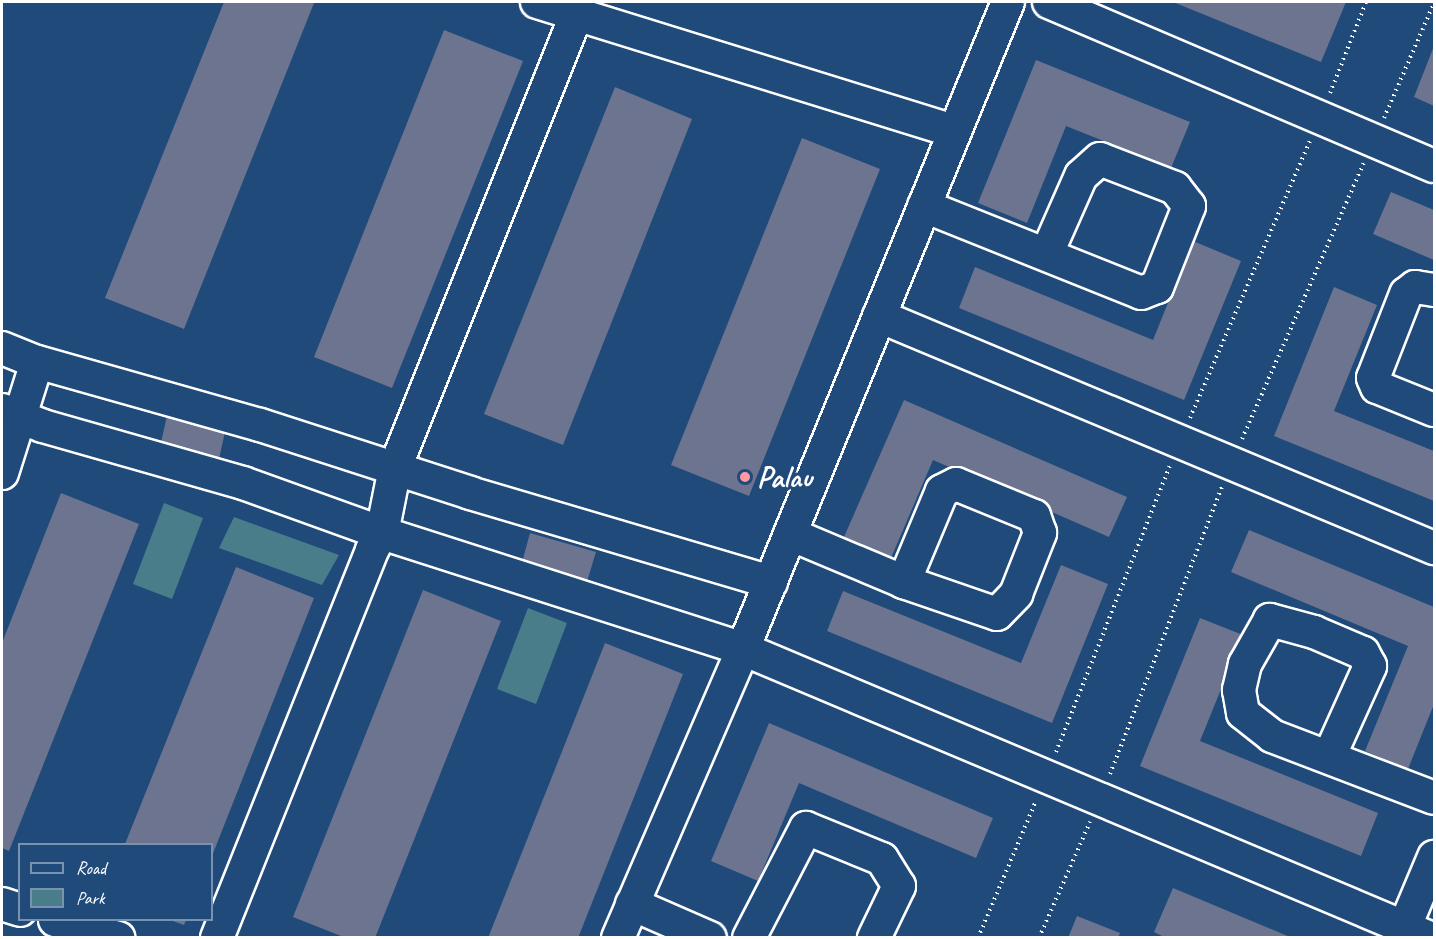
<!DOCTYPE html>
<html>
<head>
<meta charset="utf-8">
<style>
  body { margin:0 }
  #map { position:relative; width:1436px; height:939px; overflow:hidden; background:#1f4a7a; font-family:Caveat,sans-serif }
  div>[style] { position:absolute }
  .green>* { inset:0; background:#497d8a }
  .building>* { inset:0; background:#6c748f }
  .path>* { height:4px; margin-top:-2px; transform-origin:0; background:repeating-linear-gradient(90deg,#fff 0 1.5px,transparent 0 6px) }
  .roads { filter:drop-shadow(2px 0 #fff) drop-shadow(-2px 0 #fff) drop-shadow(0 2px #fff) drop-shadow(0 -2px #fff) }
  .minor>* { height:32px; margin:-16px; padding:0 16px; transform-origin:16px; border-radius:16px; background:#1f4a7a }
  .dots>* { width:16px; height:16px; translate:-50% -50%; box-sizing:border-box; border:3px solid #1f4a7a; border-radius:50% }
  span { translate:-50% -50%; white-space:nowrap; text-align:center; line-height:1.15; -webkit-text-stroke:6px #1f4a7a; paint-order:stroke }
  .poi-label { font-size:30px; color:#fff; font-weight:700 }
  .left { translate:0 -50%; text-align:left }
  .frame { position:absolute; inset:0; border:3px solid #fff; pointer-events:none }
  .legend { position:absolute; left:18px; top:843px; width:195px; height:78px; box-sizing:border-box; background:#1f4a7a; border:2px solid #7992af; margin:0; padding:8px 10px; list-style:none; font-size:18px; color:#fff }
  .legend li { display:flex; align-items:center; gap:12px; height:30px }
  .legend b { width:30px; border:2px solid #7992af }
</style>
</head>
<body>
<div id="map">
  <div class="green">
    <i style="clip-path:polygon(164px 503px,203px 518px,172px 599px,133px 584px)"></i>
    <i style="clip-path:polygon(234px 517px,339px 555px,322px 585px,219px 548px)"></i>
    <i style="clip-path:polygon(528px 608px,567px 623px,536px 704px,497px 689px)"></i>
  </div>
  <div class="building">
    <i style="clip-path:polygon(224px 2px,314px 3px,184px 329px,105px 298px)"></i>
    <i style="clip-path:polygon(1173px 2px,1346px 2px,1321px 62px)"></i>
    <i style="clip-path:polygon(444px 30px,523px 61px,392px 388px,314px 357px)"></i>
    <i style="clip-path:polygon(1434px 46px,1434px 106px,1414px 97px)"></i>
    <i style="clip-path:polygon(1036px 60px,1190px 122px,1171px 168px,1066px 126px,1027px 223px,978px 203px)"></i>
    <i style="clip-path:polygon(615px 87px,692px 119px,563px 445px,484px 414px)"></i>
    <i style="clip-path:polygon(802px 138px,880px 169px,749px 496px,671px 465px)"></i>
    <i style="clip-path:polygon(1391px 192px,1434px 210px,1434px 260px,1373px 234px)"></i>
    <i style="clip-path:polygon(1193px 241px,1241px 261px,1184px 400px,959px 308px,975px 267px,1153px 340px)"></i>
    <i style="clip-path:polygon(1334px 287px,1377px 305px,1334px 411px,1434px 451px,1434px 501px,1274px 436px)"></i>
    <i style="clip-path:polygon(904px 400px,1127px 497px,1109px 537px,933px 460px,891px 558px,844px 537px)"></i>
    <i style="clip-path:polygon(167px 416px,225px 432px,217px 468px,159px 451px)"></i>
    <i style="clip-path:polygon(61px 493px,139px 524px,9px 851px,2px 848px,2px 643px)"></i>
    <i style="clip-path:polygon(1249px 530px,1434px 607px,1434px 704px,1408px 769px,1365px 751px,1408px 646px,1231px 572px)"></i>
    <i style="clip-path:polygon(530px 533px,596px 552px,585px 588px,521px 566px)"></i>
    <i style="clip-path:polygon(1061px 565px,1108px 584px,1052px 723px,827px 631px,843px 591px,1021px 663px)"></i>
    <i style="clip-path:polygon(236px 567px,314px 598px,212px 856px,212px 844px,125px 844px)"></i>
    <i style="clip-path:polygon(423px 590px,501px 621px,375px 938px,346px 938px,293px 917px)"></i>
    <i style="clip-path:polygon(1200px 618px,1243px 635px,1200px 741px,1378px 813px,1361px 856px,1140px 766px)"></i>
    <i style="clip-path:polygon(605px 643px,683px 674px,578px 938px,488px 938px)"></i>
    <i style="clip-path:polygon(769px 723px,993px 818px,976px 858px,799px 783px,758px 881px,711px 861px)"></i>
    <i style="clip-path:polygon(1173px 888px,1290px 937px,1290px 938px,1166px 938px,1154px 932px)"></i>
    <i style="clip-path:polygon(1077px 916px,1120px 933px,1118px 938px,1068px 938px)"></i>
    <i style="clip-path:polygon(170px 920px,186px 920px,184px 925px)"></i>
  </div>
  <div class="path">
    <i style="left:1330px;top:93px;width:98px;rotate:-68.4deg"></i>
    <i style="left:1384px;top:118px;width:125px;rotate:-66.5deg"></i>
    <i style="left:1190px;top:418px;width:302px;rotate:-66.6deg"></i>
    <i style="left:1242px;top:439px;width:302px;rotate:-66.2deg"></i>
    <i style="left:1056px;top:752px;width:308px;rotate:-68.3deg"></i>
    <i style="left:1110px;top:774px;width:308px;rotate:-68.7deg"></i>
    <i style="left:978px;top:938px;width:149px;rotate:-67.1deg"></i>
    <i style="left:1039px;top:938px;width:127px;rotate:-66.3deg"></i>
  </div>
  <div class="roads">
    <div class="minor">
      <i style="left:537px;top:2px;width:437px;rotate:17.2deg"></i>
      <i style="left:1049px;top:2px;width:418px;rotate:23.1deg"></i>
      <i style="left:924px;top:206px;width:234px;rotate:21.8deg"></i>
      <i style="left:1141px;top:293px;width:17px;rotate:-21deg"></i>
      <i style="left:1157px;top:287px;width:87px;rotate:-68.4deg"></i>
      <i style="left:1189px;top:206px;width:23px;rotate:-128deg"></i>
      <i style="left:1175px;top:188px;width:80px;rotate:-158.9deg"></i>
      <i style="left:1100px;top:159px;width:25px;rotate:138deg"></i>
      <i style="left:1081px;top:176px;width:84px;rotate:113.8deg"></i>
      <i style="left:1434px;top:290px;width:19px;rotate:-171deg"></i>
      <i style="left:1415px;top:287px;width:11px;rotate:142deg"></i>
      <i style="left:1406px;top:294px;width:90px;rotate:111.4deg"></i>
      <i style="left:1373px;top:378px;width:10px;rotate:66deg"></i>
      <i style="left:1377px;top:387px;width:61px;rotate:22deg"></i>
      <i style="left:879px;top:316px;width:602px;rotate:22.69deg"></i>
      <i style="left:2px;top:348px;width:38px;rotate:22deg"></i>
      <i style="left:2px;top:410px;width:44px;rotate:21.3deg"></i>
      <i style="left:43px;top:426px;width:208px;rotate:15.9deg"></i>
      <i style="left:243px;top:483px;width:148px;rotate:19.8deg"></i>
      <i style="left:382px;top:533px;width:66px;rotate:-78.7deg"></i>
      <i style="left:395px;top:468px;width:489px;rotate:-68.2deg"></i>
      <i style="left:2px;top:473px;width:116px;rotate:-72.5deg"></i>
      <i style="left:37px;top:362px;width:232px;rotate:15.8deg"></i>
      <i style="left:260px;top:425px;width:221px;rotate:17.9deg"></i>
      <i style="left:470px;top:493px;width:314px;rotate:16.5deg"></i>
      <i style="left:790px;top:534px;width:124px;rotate:22.8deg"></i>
      <i style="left:904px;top:582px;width:98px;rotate:19deg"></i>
      <i style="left:997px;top:614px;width:28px;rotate:-46deg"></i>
      <i style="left:1016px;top:594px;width:66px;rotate:-68.5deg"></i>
      <i style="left:1040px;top:533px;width:18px;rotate:-109deg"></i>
      <i style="left:1034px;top:516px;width:84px;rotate:-157.7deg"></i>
      <i style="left:956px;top:484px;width:16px;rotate:153deg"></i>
      <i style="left:942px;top:491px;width:99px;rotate:112.7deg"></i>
      <i style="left:1329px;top:757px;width:100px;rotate:-65.7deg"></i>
      <i style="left:1370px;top:666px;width:15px;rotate:-118deg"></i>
      <i style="left:1363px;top:653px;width:53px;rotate:-156.8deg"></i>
      <i style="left:1314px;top:632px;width:46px;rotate:-164.7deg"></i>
      <i style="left:1270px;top:620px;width:51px;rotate:119.6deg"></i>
      <i style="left:1245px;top:664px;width:27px;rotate:103deg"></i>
      <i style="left:1239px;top:690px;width:23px;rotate:80deg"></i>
      <i style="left:1243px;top:713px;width:37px;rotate:38deg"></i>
      <i style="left:1272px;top:736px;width:173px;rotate:20.9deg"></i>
      <i style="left:2px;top:904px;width:19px;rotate:18deg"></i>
      <i style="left:632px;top:904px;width:85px;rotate:23.6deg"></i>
      <i style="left:55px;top:920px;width:66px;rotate:15.9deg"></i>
      <i style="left:217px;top:938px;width:418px;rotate:-68.2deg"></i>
      <i style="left:372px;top:550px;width:20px;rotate:-60deg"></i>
      <i style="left:382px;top:533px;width:379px;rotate:17.8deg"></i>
      <i style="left:743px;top:649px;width:745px;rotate:22.82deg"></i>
      <i style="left:618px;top:938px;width:315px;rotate:-66.6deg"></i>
      <i style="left:743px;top:649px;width:699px;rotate:-67.73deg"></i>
      <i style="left:749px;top:938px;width:124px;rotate:-62.6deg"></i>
      <i style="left:806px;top:828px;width:82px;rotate:22.2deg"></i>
      <i style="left:882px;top:859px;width:32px;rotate:58deg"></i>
      <i style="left:899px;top:886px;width:58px;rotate:115.7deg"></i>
      <i style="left:1400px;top:938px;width:88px;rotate:-67.2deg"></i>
    </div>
  </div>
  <div class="dots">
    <i style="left:745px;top:477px;background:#ff9aa2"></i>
  </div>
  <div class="poi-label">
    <span class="left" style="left:757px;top:477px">Palau</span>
  </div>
  <div class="frame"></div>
  <ul class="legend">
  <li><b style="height:8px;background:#1f4a7a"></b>Road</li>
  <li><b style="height:16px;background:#497d8a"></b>Park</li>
  </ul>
</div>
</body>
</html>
